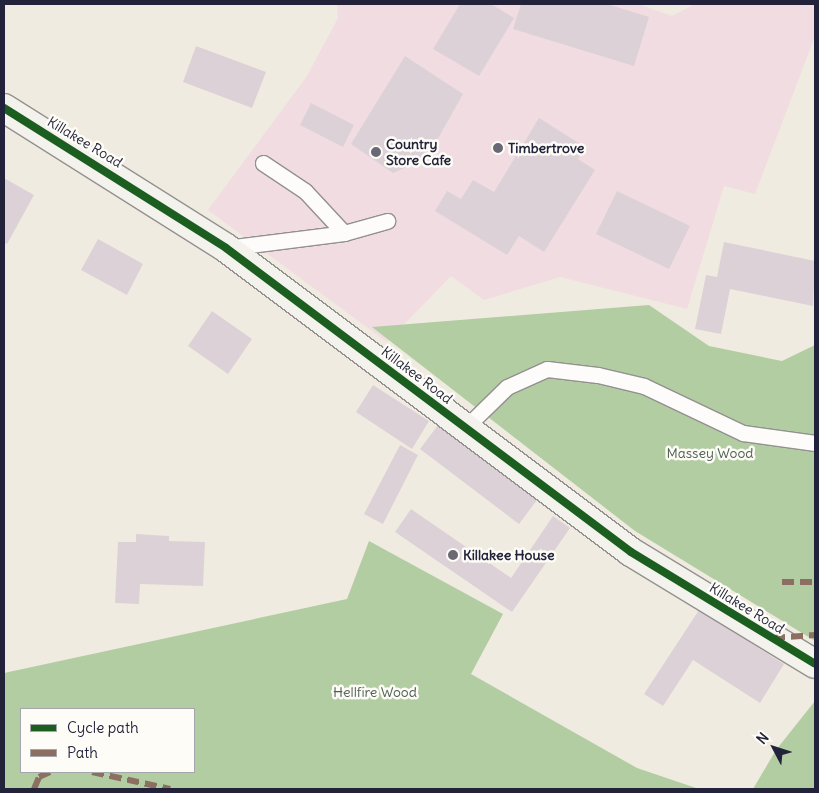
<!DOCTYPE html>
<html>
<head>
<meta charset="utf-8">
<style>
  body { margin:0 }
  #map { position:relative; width:819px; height:793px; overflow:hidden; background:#f0ebe0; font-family:Delius,sans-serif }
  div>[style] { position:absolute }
  .built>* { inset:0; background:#f1dce1 }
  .forest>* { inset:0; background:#b2cda2 }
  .building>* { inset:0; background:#ddd1d8 }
  .roads { filter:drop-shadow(1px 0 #93908f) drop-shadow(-1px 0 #93908f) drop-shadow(0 1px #93908f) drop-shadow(0 -1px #93908f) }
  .service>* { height:15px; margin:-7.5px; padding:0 7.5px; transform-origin:7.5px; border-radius:7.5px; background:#fdfcfa }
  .secondary>* { height:28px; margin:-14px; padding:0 14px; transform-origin:14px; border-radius:14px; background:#f4f2ec }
  .quiet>* { height:6px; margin-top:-3px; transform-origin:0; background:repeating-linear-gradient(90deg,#8d6e63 0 12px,transparent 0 18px) }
  .cycleway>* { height:8px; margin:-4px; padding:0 4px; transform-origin:4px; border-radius:4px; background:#1b5e20 }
  .dots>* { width:14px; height:14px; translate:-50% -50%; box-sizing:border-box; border:2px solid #fdfcf7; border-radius:50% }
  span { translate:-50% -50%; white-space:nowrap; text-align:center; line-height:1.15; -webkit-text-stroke:5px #fdfcf7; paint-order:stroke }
  .street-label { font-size:14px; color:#22223b }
  .poi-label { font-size:14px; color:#22223b; font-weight:700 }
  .left { translate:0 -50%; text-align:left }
  .park-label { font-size:14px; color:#4e6054 }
  .frame { position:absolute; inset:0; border:5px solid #22223b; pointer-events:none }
  .legend { position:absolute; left:20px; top:708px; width:175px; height:65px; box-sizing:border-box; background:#fdfcf7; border:1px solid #a5a5ac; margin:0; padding:6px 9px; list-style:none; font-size:15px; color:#22223b }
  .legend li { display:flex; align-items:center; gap:10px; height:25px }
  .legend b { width:25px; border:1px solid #a5a5ac }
  .north { position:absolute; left:749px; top:723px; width:50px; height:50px; -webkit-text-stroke:4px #fdfcf7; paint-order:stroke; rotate:310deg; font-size:14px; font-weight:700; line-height:20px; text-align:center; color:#22223b }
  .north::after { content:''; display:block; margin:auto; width:18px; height:22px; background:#22223b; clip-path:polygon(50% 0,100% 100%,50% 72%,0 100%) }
</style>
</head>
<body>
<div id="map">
  <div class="built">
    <i style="clip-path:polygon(337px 4px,638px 4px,672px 16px,695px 4px,815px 4px,815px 36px,755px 194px,724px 186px,687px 309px,560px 277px,484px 300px,451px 276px,387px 342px,208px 210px,307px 76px,338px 18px)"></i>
  </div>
  <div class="forest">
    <i style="clip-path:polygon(649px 305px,709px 346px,782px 361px,815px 345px,815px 641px,635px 531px,372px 327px)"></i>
    <i style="clip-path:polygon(evenodd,369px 541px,503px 614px,471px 674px,637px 768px,699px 789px,4px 789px,4px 673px,347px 599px,369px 541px,21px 709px,194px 709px,194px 772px,21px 772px,21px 709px)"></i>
    <i style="clip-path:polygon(815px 701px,815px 789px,753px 789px,776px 750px)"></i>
  </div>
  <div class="building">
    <i style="clip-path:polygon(460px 4px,491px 4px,514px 18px,479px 76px,433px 49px)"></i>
    <i style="clip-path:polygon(521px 4px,607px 4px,649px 17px,634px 66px,513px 29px)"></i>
    <i style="clip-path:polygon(196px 46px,266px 72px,252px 108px,183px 82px)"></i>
    <i style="clip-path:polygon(405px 56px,463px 94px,427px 158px,393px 173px,351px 144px)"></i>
    <i style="clip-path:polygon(311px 103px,354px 125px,343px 147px,300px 125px)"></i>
    <i style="clip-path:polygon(539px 118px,585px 147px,578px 159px,595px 170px,544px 252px,519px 236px,507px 255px,435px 211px,447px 191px,461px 199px,473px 180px,494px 192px)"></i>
    <i style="clip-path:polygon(4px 178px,34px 195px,7px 244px,4px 243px)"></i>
    <i style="clip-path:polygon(617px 191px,690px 226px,669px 269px,596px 234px)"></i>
    <i style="clip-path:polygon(98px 239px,143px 264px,127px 295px,81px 270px)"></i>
    <i style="clip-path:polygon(724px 242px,815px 261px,813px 306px,730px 289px,721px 334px,695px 329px,706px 275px,717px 277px)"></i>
    <i style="clip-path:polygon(212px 311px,252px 339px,228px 374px,188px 346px)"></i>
    <i style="clip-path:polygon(373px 385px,429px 421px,412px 449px,356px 412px)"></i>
    <i style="clip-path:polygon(441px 421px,540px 496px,519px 524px,420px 449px)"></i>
    <i style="clip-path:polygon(400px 445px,418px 455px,383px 524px,364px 514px)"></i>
    <i style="clip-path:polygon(411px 509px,511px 578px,553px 516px,570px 528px,512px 612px,395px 532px)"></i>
    <i style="clip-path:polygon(136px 534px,169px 536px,169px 541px,205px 542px,203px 586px,140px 584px,139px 604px,115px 603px,118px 542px,136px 542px)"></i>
    <i style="clip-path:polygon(699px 610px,784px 664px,760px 703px,693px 660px,663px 706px,644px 694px)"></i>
  </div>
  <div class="roads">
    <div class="service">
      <i style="left:263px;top:163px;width:50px;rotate:33.7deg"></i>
      <i style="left:305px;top:191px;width:57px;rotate:47.1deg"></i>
      <i style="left:226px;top:248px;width:119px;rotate:-7.2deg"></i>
      <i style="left:344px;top:233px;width:45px;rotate:-15.6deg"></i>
      <i style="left:466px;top:427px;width:57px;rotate:-44.3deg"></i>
      <i style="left:507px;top:387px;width:44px;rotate:-24.2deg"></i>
      <i style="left:547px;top:369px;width:51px;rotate:6.7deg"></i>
      <i style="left:598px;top:375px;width:47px;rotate:13.4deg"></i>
      <i style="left:644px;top:386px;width:110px;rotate:25.4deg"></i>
      <i style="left:743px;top:433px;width:73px;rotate:7.9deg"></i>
    </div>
    <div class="secondary">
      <i style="left:4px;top:108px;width:262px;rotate:32.2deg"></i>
      <i style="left:226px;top:248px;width:506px;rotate:36.89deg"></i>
      <i style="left:631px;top:552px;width:215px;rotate:31.3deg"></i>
    </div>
  </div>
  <div class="quiet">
    <i style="left:782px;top:582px;width:33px"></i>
    <i style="left:773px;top:638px;width:42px;rotate:-4.1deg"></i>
    <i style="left:92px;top:772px;width:80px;rotate:12.3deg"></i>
    <i style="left:34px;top:789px;width:13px;rotate:-67deg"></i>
    <i style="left:39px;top:777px;width:12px;rotate:-24deg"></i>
  </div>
  <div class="cycleway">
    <i style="left:4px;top:108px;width:262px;rotate:32.2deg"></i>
    <i style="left:226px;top:248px;width:506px;rotate:36.89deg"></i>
    <i style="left:631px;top:552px;width:215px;rotate:31.3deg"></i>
  </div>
  <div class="dots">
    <i style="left:498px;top:148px;background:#6a6875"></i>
    <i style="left:376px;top:152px;background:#6a6875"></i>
    <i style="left:453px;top:555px;background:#6a6875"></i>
  </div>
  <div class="street-label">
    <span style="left:85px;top:142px;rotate:31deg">Killakee Road</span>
    <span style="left:417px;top:375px;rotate:37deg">Killakee Road</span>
    <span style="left:747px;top:608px;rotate:31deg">Killakee Road</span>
  </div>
  <div class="poi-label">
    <span class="left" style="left:386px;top:152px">Country<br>Store Cafe</span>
    <span class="left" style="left:508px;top:148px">Timbertrove</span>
    <span class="left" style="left:463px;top:555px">Killakee House</span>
  </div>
  <div class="park-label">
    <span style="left:710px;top:453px">Massey Wood</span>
    <span style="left:375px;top:692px">Hellfire Wood</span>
  </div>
  <div class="frame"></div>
  <ul class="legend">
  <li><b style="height:6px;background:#1b5e20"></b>Cycle path</li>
  <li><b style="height:6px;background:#8d6e63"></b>Path</li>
  </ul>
  <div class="north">N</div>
</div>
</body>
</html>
